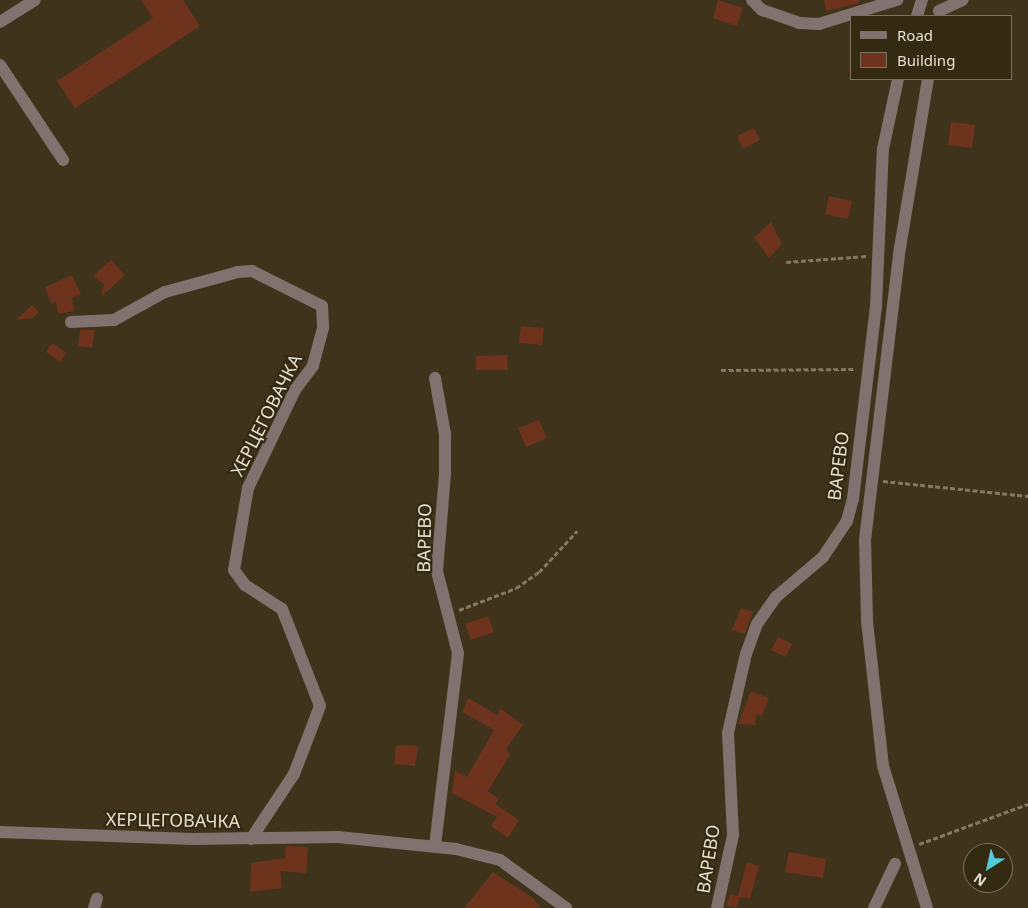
<!DOCTYPE html>
<html>
<head>
<meta charset="utf-8">
<style>
  body { margin:0 }
  #map { position:relative; width:1028px; height:908px; overflow:hidden; background:#3f341b; font-family:"Noto Sans",sans-serif }
  div>[style] { position:absolute }
  .building>* { inset:0; background:#6d331c }
  .path>* { height:2.5px; margin-top:-1.25px; transform-origin:0; background:repeating-linear-gradient(90deg,#827964 0 5px,transparent 0 7.5px) }
  .minor>* { height:12px; margin:-6px; padding:0 6px; transform-origin:6px; border-radius:6px; background:#81726f }
  span { translate:-50% -50%; white-space:nowrap; text-align:center; line-height:1.15; -webkit-text-stroke:4.5px #342a11; paint-order:stroke }
  .street-label { font-size:18px; color:#e6e0d1 }
  .legend { position:absolute; left:850px; top:15px; width:162px; height:65px; box-sizing:border-box; background:#342a11; border:1px solid #7b735e; margin:0; padding:6px 9px; list-style:none; font-size:15px; color:#e6e0d1 }
  .legend li { display:flex; align-items:center; gap:10px; height:25px }
  .legend b { width:25px; border:1px solid #7b735e }
  .north { position:absolute; left:963px; top:843px; width:50px; height:50px; box-sizing:border-box; background:#342a11; border:1px solid #7b735e; border-radius:50%; rotate:215deg; font-size:14px; font-weight:700; line-height:20px; text-align:center; color:#e6e0d1 }
  .north::after { content:''; display:block; margin:auto; width:18px; height:22px; background:#52cbd7; clip-path:polygon(50% 0,100% 100%,50% 72%,0 100%) }
</style>
</head>
<body>
<div id="map">
  <div class="building">
    <i style="clip-path:polygon(141px 0,183px 0,200px 26px,75px 108px,57px 81px,153px 18px)"></i>
    <i style="clip-path:polygon(718px 0,743px 8px,737px 26px,713px 18px)"></i>
    <i style="clip-path:polygon(824px 0,859px 0,859px 3px,826px 11px)"></i>
    <i style="clip-path:polygon(951px 122px,975px 125px,972px 148px,948px 145px)"></i>
    <i style="clip-path:polygon(754px 128px,760px 140px,743px 149px,737px 136px)"></i>
    <i style="clip-path:polygon(829px 196px,852px 201px,848px 219px,825px 214px)"></i>
    <i style="clip-path:polygon(771px 222px,782px 244px,769px 258px,754px 238px)"></i>
    <i style="clip-path:polygon(111px 260px,125px 275px,101px 297px,104px 284px,93px 276px)"></i>
    <i style="clip-path:polygon(72px 275px,81px 294px,72px 298px,74px 311px,58px 314px,56px 301px,52px 305px,45px 287px)"></i>
    <i style="clip-path:polygon(32px 305px,39px 312px,33px 318px,16px 320px)"></i>
    <i style="clip-path:polygon(521px 326px,544px 328px,542px 345px,519px 343px)"></i>
    <i style="clip-path:polygon(80px 330px,95px 330px,92px 348px,78px 346px)"></i>
    <i style="clip-path:polygon(52px 343px,66px 353px,60px 362px,46px 352px)"></i>
    <i style="clip-path:polygon(507px 355px,508px 370px,476px 370px,476px 356px)"></i>
    <i style="clip-path:polygon(539px 420px,547px 438px,526px 447px,518px 428px)"></i>
    <i style="clip-path:polygon(741px 608px,753px 612px,745px 634px,732px 630px)"></i>
    <i style="clip-path:polygon(488px 616px,494px 632px,471px 640px,465px 624px)"></i>
    <i style="clip-path:polygon(778px 637px,792px 644px,786px 657px,771px 650px)"></i>
    <i style="clip-path:polygon(751px 691px,769px 698px,762px 716px,756px 714px,755px 725px,738px 724px)"></i>
    <i style="clip-path:polygon(468px 698px,497px 715px,501px 709px,523px 725px,506px 749px,510px 755px,488px 791px,499px 799px,495px 804px,519px 820px,508px 838px,491px 826px,497px 817px,452px 793px,455px 771px,467px 777px,494px 730px,462px 712px)"></i>
    <i style="clip-path:polygon(408px 745px,418px 746px,415px 766px,394px 764px,396px 746px)"></i>
    <i style="clip-path:polygon(286px 846px,308px 847px,306px 873px,280px 871px,282px 888px,250px 892px,251px 863px,285px 858px)"></i>
    <i style="clip-path:polygon(789px 852px,826px 859px,823px 878px,785px 872px)"></i>
    <i style="clip-path:polygon(747px 862px,759px 866px,750px 899px,740px 897px,736px 908px,726px 905px,730px 894px,738px 896px)"></i>
    <i style="clip-path:polygon(493px 872px,532px 897px,541px 908px,464px 908px)"></i>
  </div>
  <div class="path">
    <i style="left:786px;top:262px;width:81px;rotate:-4.2deg"></i>
    <i style="left:721px;top:370px;width:135px;rotate:-0.4deg"></i>
    <i style="left:883px;top:481px;width:146px;rotate:5.9deg"></i>
    <i style="left:459px;top:610px;width:61px;rotate:-21.1deg"></i>
    <i style="left:516px;top:588px;width:28px;rotate:-35deg"></i>
    <i style="left:539px;top:572px;width:56px;rotate:-47.2deg"></i>
    <i style="left:919px;top:844px;width:116px;rotate:-20.2deg"></i>
  </div>
  <div class="minor">
    <i style="left:752px;top:0;width:14px;rotate:45deg"></i>
    <i style="left:762px;top:10px;width:39px;rotate:19deg"></i>
    <i style="left:799px;top:23px;width:20px;rotate:3deg"></i>
    <i style="left:819px;top:24px;width:82px;rotate:-17.1deg"></i>
    <i style="left:939px;top:11px;width:26px;rotate:-25deg"></i>
    <i style="left:917px;top:16px;width:17px;rotate:-73deg"></i>
    <i style="left:0;top:22px;width:41px;rotate:-32.2deg"></i>
    <i style="left:0;top:65px;width:114px;rotate:56.4deg"></i>
    <i style="left:71px;top:322px;width:43px;rotate:-2.7deg"></i>
    <i style="left:114px;top:320px;width:58px;rotate:-28.8deg"></i>
    <i style="left:165px;top:292px;width:76px;rotate:-15.3deg"></i>
    <i style="left:238px;top:272px;width:14px;rotate:-4deg"></i>
    <i style="left:252px;top:271px;width:78px;rotate:26.6deg"></i>
    <i style="left:322px;top:306px;width:22px;rotate:87deg"></i>
    <i style="left:323px;top:328px;width:39px;rotate:105deg"></i>
    <i style="left:313px;top:366px;width:30px;rotate:127deg"></i>
    <i style="left:295px;top:390px;width:109px;rotate:115.6deg"></i>
    <i style="left:248px;top:488px;width:83px;rotate:99.7deg"></i>
    <i style="left:234px;top:570px;width:19px;rotate:54deg"></i>
    <i style="left:245px;top:585px;width:44px;rotate:33deg"></i>
    <i style="left:282px;top:609px;width:104px;rotate:68.6deg"></i>
    <i style="left:320px;top:706px;width:73px;rotate:110.9deg"></i>
    <i style="left:294px;top:774px;width:78px;rotate:123.5deg"></i>
    <i style="left:0;top:832px;width:193px;rotate:2.1deg"></i>
    <i style="left:193px;top:839px;width:145px;rotate:-0.8deg"></i>
    <i style="left:338px;top:837px;width:119px;rotate:5.8deg"></i>
    <i style="left:456px;top:849px;width:45px;rotate:14deg"></i>
    <i style="left:500px;top:860px;width:82px;rotate:36deg"></i>
    <i style="left:435px;top:846px;width:194px;rotate:-83.2deg"></i>
    <i style="left:458px;top:653px;width:85px;rotate:-104.4deg"></i>
    <i style="left:437px;top:571px;width:97px;rotate:-85.3deg"></i>
    <i style="left:445px;top:474px;width:40px;rotate:-90deg"></i>
    <i style="left:445px;top:434px;width:57px;rotate:-100.1deg"></i>
    <i style="left:94px;top:908px;width:10px;rotate:-73deg"></i>
    <i style="left:717px;top:908px;width:75px;rotate:-77.6deg"></i>
    <i style="left:733px;top:835px;width:102px;rotate:-92.8deg"></i>
    <i style="left:728px;top:733px;width:81px;rotate:-77.2deg"></i>
    <i style="left:746px;top:654px;width:32px;rotate:-70deg"></i>
    <i style="left:757px;top:624px;width:33px;rotate:-55deg"></i>
    <i style="left:776px;top:597px;width:62px;rotate:-40.4deg"></i>
    <i style="left:823px;top:557px;width:43px;rotate:-56.3deg"></i>
    <i style="left:847px;top:521px;width:23px;rotate:-75deg"></i>
    <i style="left:853px;top:499px;width:193px;rotate:-83.2deg"></i>
    <i style="left:876px;top:307px;width:158px;rotate:-87.5deg"></i>
    <i style="left:883px;top:149px;width:72px;rotate:-77.9deg"></i>
    <i style="left:874px;top:908px;width:49px;rotate:-64.5deg"></i>
    <i style="left:927px;top:908px;width:149px;rotate:-107.2deg"></i>
    <i style="left:883px;top:766px;width:147px;rotate:-96.3deg"></i>
    <i style="left:867px;top:620px;width:80px;rotate:-91.4deg"></i>
    <i style="left:865px;top:540px;width:294px;rotate:-83.2deg"></i>
    <i style="left:900px;top:248px;width:171px;rotate:-80.6deg"></i>
  </div>
  <div class="street-label">
    <span style="left:266px;top:415px;rotate:-63deg">ХЕРЦЕГОВАЧКА</span>
    <span style="left:838px;top:466px;rotate:-83deg">ВАРЕВО</span>
    <span style="left:424px;top:538px;rotate:-89deg">ВАРЕВО</span>
    <span style="left:173px;top:820px;rotate:1deg">ХЕРЦЕГОВАЧКА</span>
    <span style="left:708px;top:859px;rotate:-81deg">ВАРЕВО</span>
  </div>
  <ul class="legend">
  <li><b style="height:6px;background:#81726f"></b>Road</li>
  <li><b style="height:14px;background:#6d331c"></b>Building</li>
  </ul>
  <div class="north">N</div>
</div>
</body>
</html>
